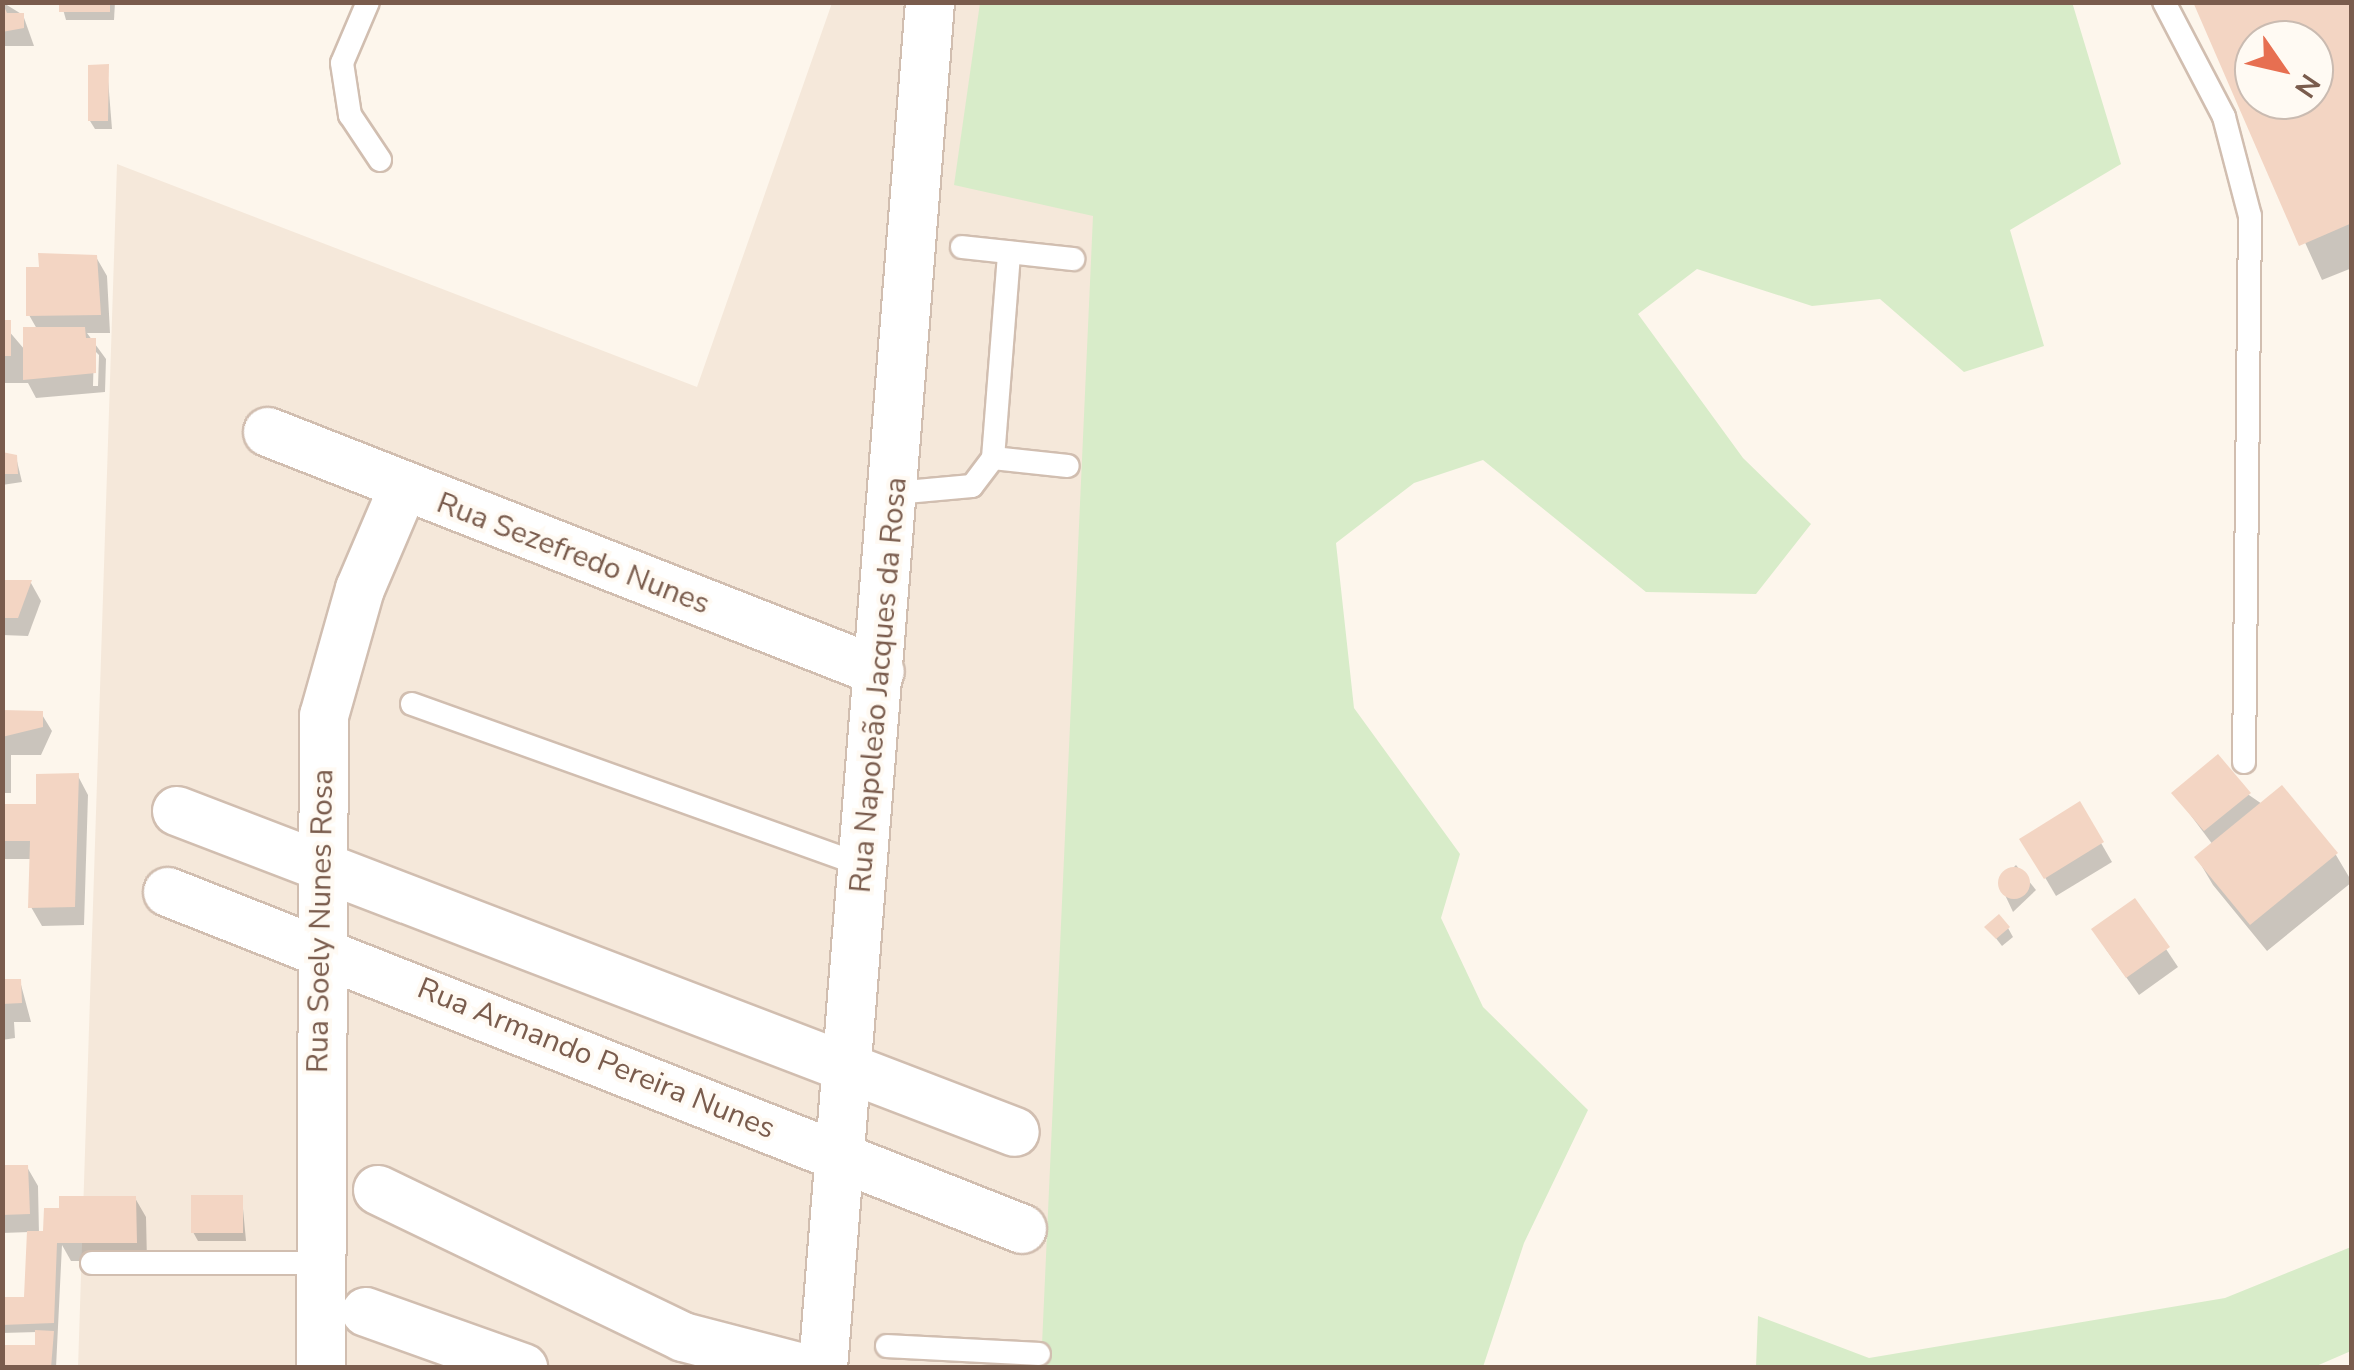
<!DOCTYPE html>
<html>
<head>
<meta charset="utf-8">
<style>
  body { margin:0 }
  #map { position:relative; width:2354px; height:1370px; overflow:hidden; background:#fdf6ec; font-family:"Nunito Sans",sans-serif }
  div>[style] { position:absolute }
  .residential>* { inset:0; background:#f5e8da }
  .green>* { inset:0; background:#d8ecc9 }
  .shadow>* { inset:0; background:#0003 }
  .building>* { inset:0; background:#f3d5c3 }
  .round { border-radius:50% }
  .roads { filter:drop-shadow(2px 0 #d1beb0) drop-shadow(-2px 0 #d1beb0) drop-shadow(0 2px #d1beb0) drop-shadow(0 -2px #d1beb0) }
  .lane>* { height:22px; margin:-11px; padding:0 11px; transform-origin:11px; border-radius:11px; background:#fff }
  .street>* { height:48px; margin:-24px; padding:0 24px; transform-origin:24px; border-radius:24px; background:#fff }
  span { translate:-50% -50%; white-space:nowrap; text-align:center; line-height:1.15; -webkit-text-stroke:8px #fffaf3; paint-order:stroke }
  .street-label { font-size:30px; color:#7a5c4d }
  .frame { position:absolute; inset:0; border:5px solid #7a5c4d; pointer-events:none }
  .north { position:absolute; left:2234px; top:20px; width:100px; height:100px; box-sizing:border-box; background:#fffaf3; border:2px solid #cabbb1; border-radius:50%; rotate:124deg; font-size:28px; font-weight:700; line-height:40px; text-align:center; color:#7a5c4d }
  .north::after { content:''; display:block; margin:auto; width:35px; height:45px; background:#e76f51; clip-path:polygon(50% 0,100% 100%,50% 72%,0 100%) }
</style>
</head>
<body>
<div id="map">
  <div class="residential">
    <i style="clip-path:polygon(832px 3px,1118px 3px,1049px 1367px,78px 1368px,117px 164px,697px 387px)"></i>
  </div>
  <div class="green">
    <i style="clip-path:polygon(2072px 2px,2121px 164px,2010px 230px,2044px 346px,1964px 372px,1880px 299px,1812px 306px,1697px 269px,1638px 314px,1743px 458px,1811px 524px,1756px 594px,1646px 592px,1483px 460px,1414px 483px,1336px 543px,1354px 708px,1460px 854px,1441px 918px,1483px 1007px,1588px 1110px,1524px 1243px,1483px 1367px,1041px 1367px,1093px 216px,954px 185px,980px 3px)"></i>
    <i style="clip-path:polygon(2351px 1247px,2351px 1351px,2314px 1367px,1756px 1367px,1758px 1316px,1869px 1358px,2225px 1298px)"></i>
  </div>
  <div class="shadow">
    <i style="clip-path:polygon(2px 2px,23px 15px,34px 46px,2px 46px)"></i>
    <i style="clip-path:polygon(61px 2px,115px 2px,114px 20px,66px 20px)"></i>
    <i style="clip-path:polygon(evenodd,2196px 2px,2352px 2px,2352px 268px,2322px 280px,2196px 2px,2254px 40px,2314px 40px,2314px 100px,2254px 100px,2254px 40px)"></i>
    <i style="clip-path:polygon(107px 67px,112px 129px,95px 129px,90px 121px)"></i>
    <i style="clip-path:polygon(evenodd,96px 257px,107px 276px,110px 333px,87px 333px,106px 359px,105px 392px,36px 398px,28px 383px,2px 383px,2px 323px,25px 350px,37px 329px,29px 315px,96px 257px,94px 350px,99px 355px,98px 386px,93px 386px,94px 350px)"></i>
    <i style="clip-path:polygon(2px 400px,5px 426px,2px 426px)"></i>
    <i style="clip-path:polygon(2px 457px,16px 457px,22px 482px,2px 485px)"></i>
    <i style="clip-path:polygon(2px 583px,31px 583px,41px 601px,28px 636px,2px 635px)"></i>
    <i style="clip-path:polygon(2px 713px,41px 713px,52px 731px,41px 755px,11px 755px,11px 793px,2px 793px)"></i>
    <i style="clip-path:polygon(78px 776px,88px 795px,84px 925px,42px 926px,31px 907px,32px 859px,2px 859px,2px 807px,39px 807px)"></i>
    <i style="clip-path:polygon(2174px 793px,2249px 795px,2336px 855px,2352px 882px,2267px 951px,2213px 885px,2197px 858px,2213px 845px)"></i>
    <i style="clip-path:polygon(2079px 805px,2112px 862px,2056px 896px,2023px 840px)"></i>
    <i style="clip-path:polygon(2016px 865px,2036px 890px,2013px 912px,1999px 882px)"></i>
    <i style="clip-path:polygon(2134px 901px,2178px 967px,2139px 995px,2105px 948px)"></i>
    <i style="clip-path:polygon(1988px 928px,2008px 928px,2013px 937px,2002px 946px)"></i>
    <i style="clip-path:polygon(20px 981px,31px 1022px,14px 1022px,15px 1038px,2px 1040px,2px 982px)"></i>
    <i style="clip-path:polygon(2px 1167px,27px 1167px,38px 1186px,39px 1234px,135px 1198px,146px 1217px,147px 1261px,71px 1261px,62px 1245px,56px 1368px,2px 1368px,38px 1347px,38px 1332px,2px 1333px,2px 1300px,26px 1300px,30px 1232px,2px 1233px)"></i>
    <i style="clip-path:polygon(242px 1198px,246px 1241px,198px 1241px,193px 1232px)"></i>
  </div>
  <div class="building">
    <i style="clip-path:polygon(2px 2px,7px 13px,24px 13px,24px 28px,2px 32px)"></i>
    <i style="clip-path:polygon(59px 2px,110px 2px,110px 12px,59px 12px)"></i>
    <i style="clip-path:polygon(evenodd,2193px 2px,2352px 2px,2352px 223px,2299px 246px,2193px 2px,2254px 40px,2314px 40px,2314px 100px,2254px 100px,2254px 40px)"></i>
    <i style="clip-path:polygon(109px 64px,108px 121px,88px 121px,88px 65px)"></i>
    <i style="clip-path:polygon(38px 253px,97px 255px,101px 315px,26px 316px,26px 267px,39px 267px)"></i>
    <i style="clip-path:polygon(2px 320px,11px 320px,11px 356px,2px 356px)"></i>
    <i style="clip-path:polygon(23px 327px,85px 327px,86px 338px,96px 338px,96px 373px,23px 380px)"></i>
    <i style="clip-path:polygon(2px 452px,17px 455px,18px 474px,2px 474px)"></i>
    <i style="clip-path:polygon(2px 580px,32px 580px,18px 618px,2px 618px)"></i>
    <i style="clip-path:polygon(2px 710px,43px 711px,43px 727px,2px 737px)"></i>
    <i style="clip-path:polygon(2218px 754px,2251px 793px,2204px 831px,2171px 793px)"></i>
    <i style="clip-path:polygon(79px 773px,75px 907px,28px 908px,30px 841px,2px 841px,2px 804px,36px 804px,36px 774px)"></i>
    <i style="clip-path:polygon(2282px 785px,2338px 853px,2250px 925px,2194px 857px)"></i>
    <i style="clip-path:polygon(2080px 801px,2104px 842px,2044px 879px,2019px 839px)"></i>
    <i class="round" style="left:1998px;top:867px;width:32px;height:32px"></i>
    <i style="clip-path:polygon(2135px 898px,2170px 947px,2126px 978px,2091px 929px)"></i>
    <i style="clip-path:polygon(1999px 914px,2010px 927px,1996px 939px,1984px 927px)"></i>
    <i style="clip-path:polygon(2px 979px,21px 979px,22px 1003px,2px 1004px)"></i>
    <i style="clip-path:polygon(2px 1165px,28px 1165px,30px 1214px,2px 1215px)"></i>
    <i style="clip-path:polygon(191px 1195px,243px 1195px,243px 1233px,191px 1233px)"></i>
    <i style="clip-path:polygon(59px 1196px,136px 1196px,137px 1243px,57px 1243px,54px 1323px,2px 1325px,2px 1297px,24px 1297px,27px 1231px,43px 1231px,44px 1208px,59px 1208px)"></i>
    <i style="clip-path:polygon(35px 1330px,54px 1331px,51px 1368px,2px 1368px,3px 1345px,35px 1345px)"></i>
  </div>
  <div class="roads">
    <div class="lane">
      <i style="left:368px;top:2px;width:66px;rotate:113.1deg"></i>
      <i style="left:342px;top:63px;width:53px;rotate:81.3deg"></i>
      <i style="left:350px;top:115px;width:54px;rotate:56.3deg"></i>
      <i style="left:2164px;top:2px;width:130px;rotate:62.4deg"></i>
      <i style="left:2224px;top:117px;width:102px;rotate:75.3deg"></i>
      <i style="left:2250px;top:216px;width:546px;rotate:90.63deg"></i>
      <i style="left:962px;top:247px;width:112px;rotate:6.2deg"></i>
      <i style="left:993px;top:458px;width:75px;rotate:6.1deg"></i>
      <i style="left:895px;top:493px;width:77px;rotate:-5.2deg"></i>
      <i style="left:972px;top:486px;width:35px;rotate:-53deg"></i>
      <i style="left:993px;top:458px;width:206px;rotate:-85.5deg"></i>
      <i style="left:412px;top:704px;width:481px;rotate:19.7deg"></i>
      <i style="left:92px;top:1263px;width:229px"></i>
      <i style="left:887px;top:1346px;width:152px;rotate:3deg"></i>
    </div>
    <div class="street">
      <i style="left:268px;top:432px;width:657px;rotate:21.41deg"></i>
      <i style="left:177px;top:811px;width:897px;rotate:20.96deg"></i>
      <i style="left:168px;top:892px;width:918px;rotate:21.53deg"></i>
      <i style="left:378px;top:1190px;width:339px;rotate:25.7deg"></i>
      <i style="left:683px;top:1337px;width:123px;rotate:14.6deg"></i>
      <i style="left:366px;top:1312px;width:167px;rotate:19.6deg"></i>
      <i style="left:321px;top:1368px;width:652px;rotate:-89.74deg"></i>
      <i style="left:324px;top:716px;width:132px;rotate:-74.2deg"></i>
      <i style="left:360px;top:589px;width:110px;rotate:-66.9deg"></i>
      <i style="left:823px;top:1368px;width:1370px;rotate:-85.52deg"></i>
    </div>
  </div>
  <div class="street-label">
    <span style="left:573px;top:554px;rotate:21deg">Rua Sezefredo Nunes</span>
    <span style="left:879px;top:685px;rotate:-85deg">Rua Napoleão Jacques da Rosa</span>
    <span style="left:321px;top:921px;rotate:-89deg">Rua Soely Nunes Rosa</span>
    <span style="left:596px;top:1059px;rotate:22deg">Rua Armando Pereira Nunes</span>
  </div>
  <div class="frame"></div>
  <div class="north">N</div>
</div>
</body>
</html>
